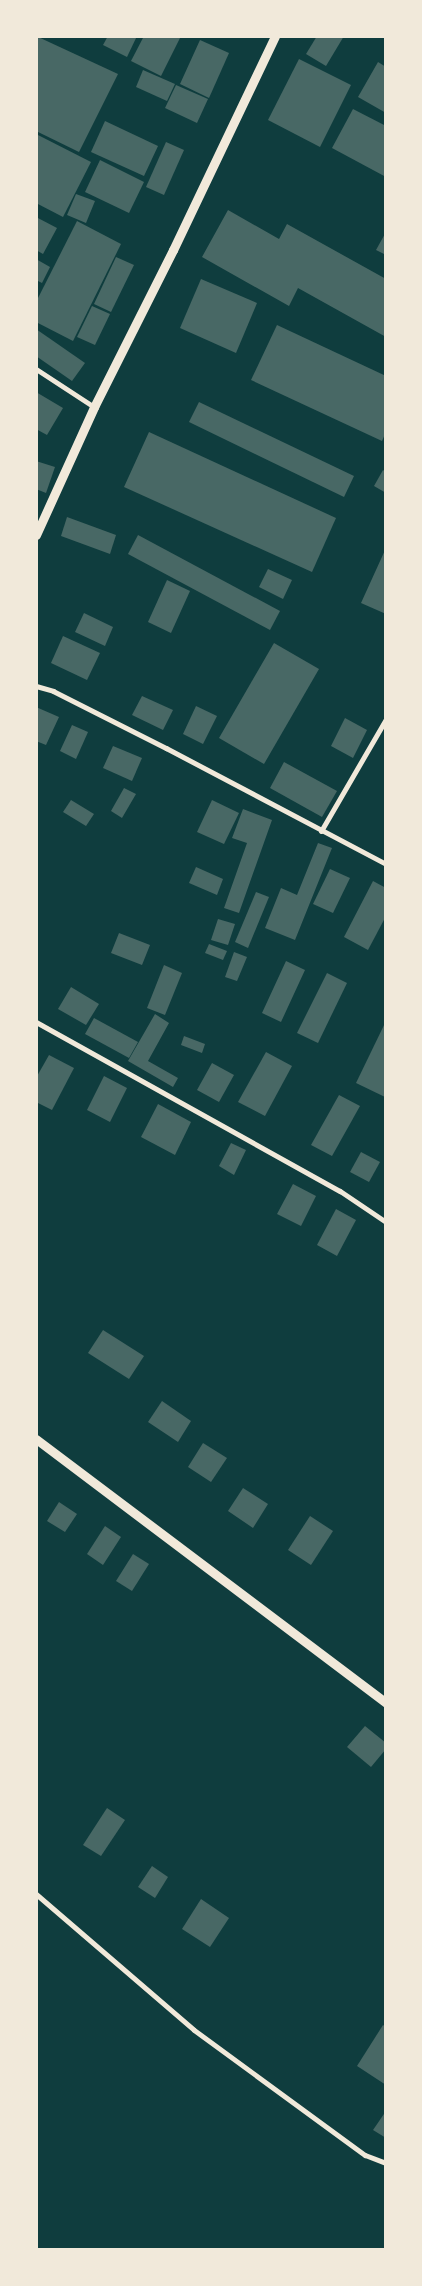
<!DOCTYPE html>
<html>
<head>
<meta charset="utf-8">
<style>
  body { margin:0 }
  #map { position:relative; width:422px; height:2286px; overflow:hidden; background:#0f3d3e; font-family:"IBM Plex Sans",sans-serif }
  div>[style] { position:absolute }
  .building>* { inset:0; background:#486865 }
  .minor>* { height:5px; margin:-2.5px; padding:0 2.5px; transform-origin:2.5px; border-radius:2.5px; background:#f1e9da }
  .tertiary>* { height:9px; margin:-4.5px; padding:0 4.5px; transform-origin:4.5px; border-radius:4.5px; background:#f1e9da }
  span { translate:-50% -50%; white-space:nowrap; text-align:center; line-height:1.15; -webkit-text-stroke:4.5px #f1e9da; paint-order:stroke }
  .frame { position:absolute; inset:0; border:38px solid #f1e9da; pointer-events:none }
</style>
</head>
<body>
<div id="map">
  <div class="building">
    <i style="clip-path:polygon(36px 36px,118px 74px,79px 152px,36px 131px)"></i>
    <i style="clip-path:polygon(108px 36px,137px 36px,127px 57px,103px 45px)"></i>
    <i style="clip-path:polygon(144px 36px,181px 36px,161px 76px,131px 61px)"></i>
    <i style="clip-path:polygon(317px 36px,344px 36px,326px 66px,306px 54px)"></i>
    <i style="clip-path:polygon(200px 40px,229px 53px,209px 98px,180px 84px)"></i>
    <i style="clip-path:polygon(299px 59px,351px 85px,320px 147px,268px 120px)"></i>
    <i style="clip-path:polygon(378px 62px,386px 67px,386px 113px,358px 97px)"></i>
    <i style="clip-path:polygon(143px 70px,175px 84px,167px 101px,136px 87px)"></i>
    <i style="clip-path:polygon(176px 85px,208px 99px,197px 123px,165px 108px)"></i>
    <i style="clip-path:polygon(353px 109px,386px 126px,386px 177px,332px 148px)"></i>
    <i style="clip-path:polygon(105px 121px,158px 146px,144px 176px,91px 152px)"></i>
    <i style="clip-path:polygon(36px 134px,91px 162px,63px 217px,36px 203px)"></i>
    <i style="clip-path:polygon(166px 142px,184px 150px,164px 195px,146px 187px)"></i>
    <i style="clip-path:polygon(100px 160px,144px 182px,129px 213px,85px 192px)"></i>
    <i style="clip-path:polygon(76px 194px,95px 201px,86px 223px,67px 215px)"></i>
    <i style="clip-path:polygon(228px 210px,279px 239px,287px 224px,386px 279px,386px 337px,298px 288px,289px 306px,202px 257px)"></i>
    <i style="clip-path:polygon(36px 217px,57px 228px,43px 254px,36px 250px)"></i>
    <i style="clip-path:polygon(77px 221px,121px 244px,73px 341px,36px 322px,36px 302px)"></i>
    <i style="clip-path:polygon(386px 232px,386px 255px,376px 250px)"></i>
    <i style="clip-path:polygon(116px 257px,134px 265px,111px 312px,94px 304px)"></i>
    <i style="clip-path:polygon(36px 259px,50px 267px,42px 283px,36px 280px)"></i>
    <i style="clip-path:polygon(201px 279px,257px 303px,236px 353px,180px 328px)"></i>
    <i style="clip-path:polygon(92px 306px,110px 314px,95px 345px,77px 337px)"></i>
    <i style="clip-path:polygon(277px 325px,386px 376px,386px 432px,382px 441px,251px 380px)"></i>
    <i style="clip-path:polygon(36px 329px,85px 363px,72px 381px,36px 356px)"></i>
    <i style="clip-path:polygon(36px 392px,63px 408px,47px 435px,36px 429px)"></i>
    <i style="clip-path:polygon(199px 402px,354px 476px,344px 497px,189px 422px)"></i>
    <i style="clip-path:polygon(149px 432px,336px 518px,312px 572px,124px 487px)"></i>
    <i style="clip-path:polygon(36px 461px,55px 467px,46px 493px,36px 489px)"></i>
    <i style="clip-path:polygon(383px 470px,386px 472px,386px 493px,374px 486px)"></i>
    <i style="clip-path:polygon(67px 517px,116px 535px,110px 554px,61px 536px)"></i>
    <i style="clip-path:polygon(138px 535px,280px 611px,270px 630px,128px 554px)"></i>
    <i style="clip-path:polygon(386px 548px,386px 614px,361px 603px)"></i>
    <i style="clip-path:polygon(268px 569px,292px 580px,283px 599px,259px 587px)"></i>
    <i style="clip-path:polygon(167px 580px,190px 591px,171px 633px,148px 622px)"></i>
    <i style="clip-path:polygon(84px 613px,113px 627px,105px 646px,75px 632px)"></i>
    <i style="clip-path:polygon(63px 636px,100px 653px,87px 680px,51px 663px)"></i>
    <i style="clip-path:polygon(274px 643px,319px 669px,264px 764px,219px 738px)"></i>
    <i style="clip-path:polygon(142px 696px,173px 710px,163px 730px,132px 715px)"></i>
    <i style="clip-path:polygon(196px 706px,217px 716px,203px 744px,183px 734px)"></i>
    <i style="clip-path:polygon(36px 707px,59px 717px,46px 745px,36px 741px)"></i>
    <i style="clip-path:polygon(345px 718px,367px 730px,353px 758px,331px 746px)"></i>
    <i style="clip-path:polygon(72px 725px,88px 732px,76px 759px,60px 751px)"></i>
    <i style="clip-path:polygon(113px 746px,142px 758px,132px 781px,103px 768px)"></i>
    <i style="clip-path:polygon(284px 762px,337px 791px,322px 817px,270px 788px)"></i>
    <i style="clip-path:polygon(124px 788px,136px 794px,122px 818px,111px 811px)"></i>
    <i style="clip-path:polygon(71px 800px,94px 814px,86px 826px,63px 812px)"></i>
    <i style="clip-path:polygon(212px 800px,239px 813px,224px 844px,197px 832px)"></i>
    <i style="clip-path:polygon(243px 809px,272px 820px,239px 913px,224px 908px,247px 843px,232px 838px)"></i>
    <i style="clip-path:polygon(318px 843px,332px 848px,295px 940px,265px 928px,281px 888px,297px 895px)"></i>
    <i style="clip-path:polygon(196px 867px,223px 879px,217px 895px,189px 883px)"></i>
    <i style="clip-path:polygon(330px 869px,350px 878px,333px 913px,313px 904px)"></i>
    <i style="clip-path:polygon(373px 881px,386px 888px,386px 916px,368px 950px,344px 937px)"></i>
    <i style="clip-path:polygon(256px 892px,269px 897px,248px 948px,235px 942px)"></i>
    <i style="clip-path:polygon(218px 919px,235px 924px,228px 945px,211px 940px)"></i>
    <i style="clip-path:polygon(119px 933px,150px 945px,142px 965px,111px 953px)"></i>
    <i style="clip-path:polygon(209px 944px,227px 951px,223px 960px,205px 953px)"></i>
    <i style="clip-path:polygon(234px 952px,247px 957px,237px 981px,225px 977px)"></i>
    <i style="clip-path:polygon(286px 961px,305px 970px,281px 1022px,262px 1013px)"></i>
    <i style="clip-path:polygon(164px 965px,182px 973px,165px 1015px,147px 1008px)"></i>
    <i style="clip-path:polygon(327px 973px,347px 983px,318px 1043px,297px 1033px)"></i>
    <i style="clip-path:polygon(71px 987px,99px 1004px,86px 1025px,58px 1009px)"></i>
    <i style="clip-path:polygon(155px 1014px,169px 1023px,148px 1061px,178px 1078px,173px 1087px,128px 1061px)"></i>
    <i style="clip-path:polygon(94px 1018px,138px 1042px,129px 1058px,85px 1034px)"></i>
    <i style="clip-path:polygon(386px 1021px,386px 1096px,385px 1097px,356px 1083px)"></i>
    <i style="clip-path:polygon(184px 1036px,205px 1044px,202px 1053px,181px 1045px)"></i>
    <i style="clip-path:polygon(266px 1052px,292px 1066px,265px 1116px,238px 1102px)"></i>
    <i style="clip-path:polygon(49px 1055px,74px 1068px,52px 1110px,36px 1102px,36px 1078px)"></i>
    <i style="clip-path:polygon(212px 1063px,234px 1075px,219px 1102px,197px 1090px)"></i>
    <i style="clip-path:polygon(104px 1076px,127px 1088px,110px 1122px,87px 1110px)"></i>
    <i style="clip-path:polygon(339px 1095px,360px 1106px,332px 1156px,311px 1145px)"></i>
    <i style="clip-path:polygon(158px 1104px,191px 1122px,175px 1155px,141px 1137px)"></i>
    <i style="clip-path:polygon(231px 1143px,246px 1150px,234px 1175px,219px 1166px)"></i>
    <i style="clip-path:polygon(361px 1152px,380px 1162px,369px 1182px,350px 1172px)"></i>
    <i style="clip-path:polygon(293px 1184px,316px 1196px,301px 1226px,277px 1214px)"></i>
    <i style="clip-path:polygon(336px 1209px,356px 1220px,337px 1256px,317px 1245px)"></i>
    <i style="clip-path:polygon(103px 1330px,144px 1356px,129px 1379px,88px 1353px)"></i>
    <i style="clip-path:polygon(162px 1401px,191px 1421px,178px 1442px,148px 1422px)"></i>
    <i style="clip-path:polygon(203px 1443px,227px 1458px,211px 1482px,188px 1467px)"></i>
    <i style="clip-path:polygon(243px 1488px,268px 1504px,253px 1528px,228px 1511px)"></i>
    <i style="clip-path:polygon(59px 1502px,77px 1514px,65px 1532px,47px 1521px)"></i>
    <i style="clip-path:polygon(310px 1516px,333px 1531px,311px 1565px,288px 1550px)"></i>
    <i style="clip-path:polygon(105px 1526px,121px 1537px,103px 1565px,87px 1554px)"></i>
    <i style="clip-path:polygon(133px 1554px,149px 1564px,132px 1591px,116px 1581px)"></i>
    <i style="clip-path:polygon(365px 1726px,386px 1743px,386px 1749px,371px 1767px,347px 1747px)"></i>
    <i style="clip-path:polygon(107px 1808px,125px 1820px,101px 1856px,83px 1845px)"></i>
    <i style="clip-path:polygon(152px 1866px,168px 1877px,155px 1898px,138px 1887px)"></i>
    <i style="clip-path:polygon(201px 1899px,229px 1918px,210px 1947px,182px 1929px)"></i>
    <i style="clip-path:polygon(383px 2025px,386px 2027px,386px 2085px,357px 2066px)"></i>
    <i style="clip-path:polygon(386px 2111px,386px 2138px,373px 2130px)"></i>
  </div>
  <div class="minor">
    <i style="left:36px;top:369px;width:69px;rotate:33.2deg"></i>
    <i style="left:36px;top:686px;width:18px;rotate:16deg"></i>
    <i style="left:53px;top:691px;width:127px;rotate:26.8deg"></i>
    <i style="left:166px;top:748px;width:249px;rotate:27.8deg"></i>
    <i style="left:321px;top:831px;width:129px;rotate:-59.9deg"></i>
    <i style="left:36px;top:1022px;width:348px;rotate:29.1deg"></i>
    <i style="left:340px;top:1191px;width:55px;rotate:34deg"></i>
    <i style="left:36px;top:1894px;width:208px;rotate:40.7deg"></i>
    <i style="left:194px;top:2030px;width:212px;rotate:36.2deg"></i>
    <i style="left:365px;top:2155px;width:22px;rotate:21deg"></i>
  </div>
  <div class="tertiary">
    <i style="left:36px;top:535px;width:141px;rotate:-65.6deg"></i>
    <i style="left:94px;top:407px;width:176px;rotate:-63.3deg"></i>
    <i style="left:173px;top:250px;width:237px;rotate:-64.5deg"></i>
    <i style="left:36px;top:1439px;width:438px;rotate:37deg"></i>
  </div>
  <div class="frame"></div>
</div>
</body>
</html>
